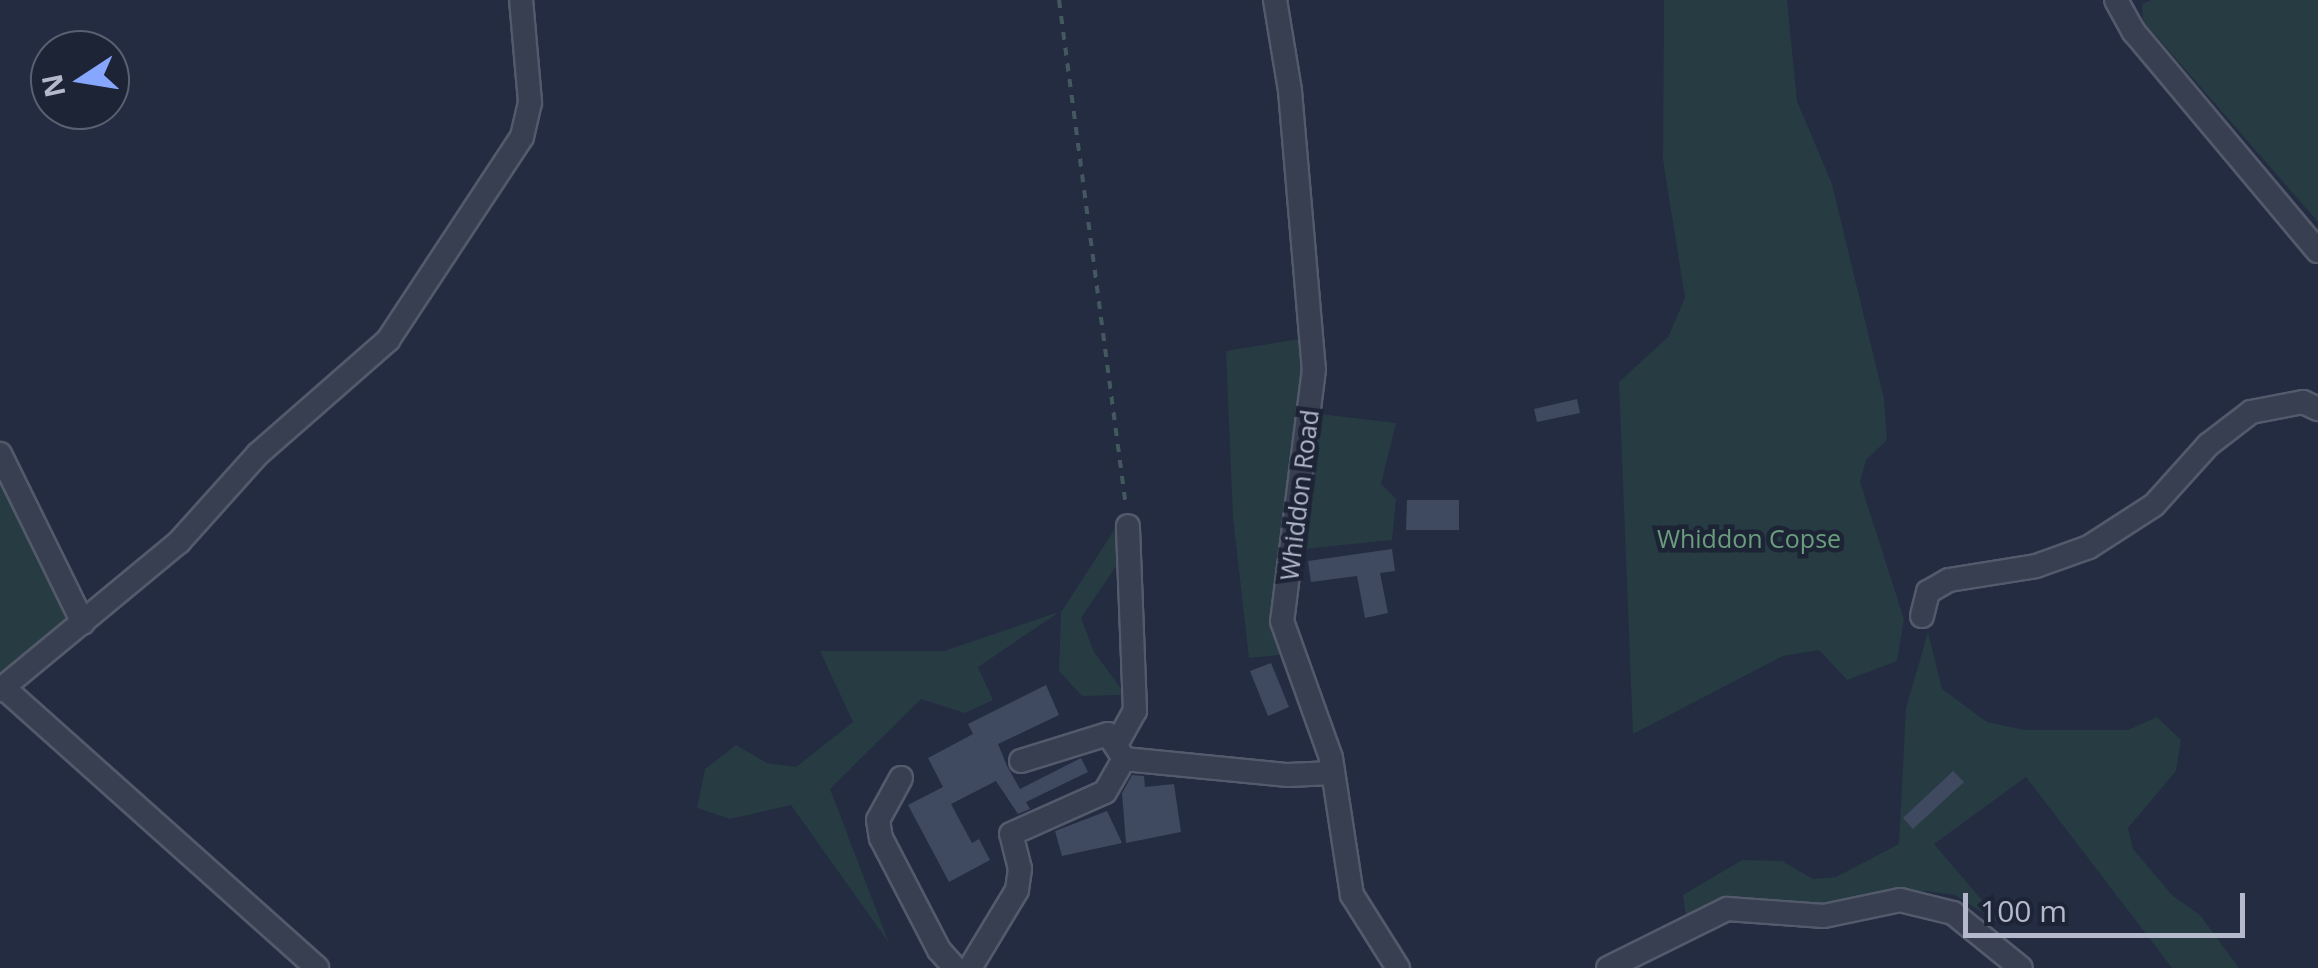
<!DOCTYPE html>
<html>
<head>
<meta charset="utf-8">
<style>
  body { margin:0 }
  #map { position:relative; width:2318px; height:968px; overflow:hidden; background:#232c41; font-family:"Open Sans",sans-serif }
  div>[style] { position:absolute }
  .green>* { inset:0; background:#263b42 }
  .building>* { inset:0; background:#3f4a60 }
  .path>* { height:4px; margin-top:-2px; transform-origin:0; background:repeating-linear-gradient(90deg,#44585f 0 8px,transparent 0 16px) }
  .roads { filter:drop-shadow(2px 0 #535a6b) drop-shadow(-2px 0 #535a6b) drop-shadow(0 2px #535a6b) drop-shadow(0 -2px #535a6b) }
  .minor>* { height:22px; margin:-11px; padding:0 11px; transform-origin:11px; border-radius:11px; background:#383f51 }
  span { translate:-50% -50%; white-space:nowrap; text-align:center; line-height:1.15; -webkit-text-stroke:9px #1d2436; paint-order:stroke }
  .street-label { font-size:25px; color:#b4bacb }
  .park-label { font-size:25px; color:#6a9d7c }
  .north { position:absolute; left:30px; top:30px; width:100px; height:100px; box-sizing:border-box; background:#1d2436; border:2px solid #596072; border-radius:50%; rotate:258deg; font-size:28px; font-weight:700; line-height:40px; text-align:center; color:#b4bacb }
  .north::after { content:''; display:block; margin:auto; width:35px; height:45px; background:#87a6fe; clip-path:polygon(50% 0,100% 100%,50% 72%,0 100%) }
  .scale { position:absolute; left:1963px; top:893px; width:282px; height:45px; box-sizing:border-box; border:5px solid #b4bacb; border-top:0; padding-left:12px; font-size:30px; line-height:35px; white-space:nowrap; color:#b4bacb; -webkit-text-stroke:8px #1d2436; paint-order:stroke }
</style>
</head>
<body>
<div id="map">
  <div class="green">
    <i style="clip-path:polygon(1664px 0,1787px 0,1797px 101px,1832px 184px,1884px 399px,1887px 440px,1866px 460px,1860px 482px,1904px 619px,1897px 661px,1847px 680px,1819px 650px,1783px 656px,1633px 734px,1619px 382px,1668px 337px,1685px 298px,1663px 160px)"></i>
    <i style="clip-path:polygon(2151px 0,2318px 0,2318px 222px,2143px 21px,2142px 4px)"></i>
    <i style="clip-path:polygon(1299px 339px,1305px 397px,1278px 621px,1279px 655px,1249px 658px,1233px 518px,1226px 351px)"></i>
    <i style="clip-path:polygon(1320px 414px,1396px 423px,1381px 484px,1396px 499px,1392px 540px,1304px 549px)"></i>
    <i style="clip-path:polygon(0 480px,67px 610px,64px 624px,0 673px)"></i>
    <i style="clip-path:polygon(1116px 527px,1121px 559px,1081px 618px,1094px 652px,1126px 695px,1082px 696px,1059px 671px,1061px 611px,978px 667px,993px 700px,965px 713px,921px 699px,830px 789px,889px 943px,791px 805px,730px 819px,697px 808px,705px 769px,736px 745px,767px 763px,796px 767px,853px 722px,820px 651px,944px 651px,1062px 611px)"></i>
    <i style="clip-path:polygon(1928px 632px,1942px 689px,1987px 722px,2025px 730px,2128px 730px,2157px 717px,2181px 740px,2176px 771px,2128px 828px,2133px 849px,2172px 895px,2200px 915px,2239px 968px,2172px 968px,2026px 777px,1934px 844px,2005px 927px,1955px 895px,1926px 891px,1812px 907px,1730px 896px,1686px 917px,1683px 895px,1742px 860px,1782px 861px,1813px 879px,1836px 877px,1899px 844px,1906px 708px)"></i>
  </div>
  <div class="building">
    <i style="clip-path:polygon(1577px 399px,1580px 413px,1537px 422px,1534px 409px)"></i>
    <i style="clip-path:polygon(1407px 500px,1459px 500px,1459px 530px,1406px 530px)"></i>
    <i style="clip-path:polygon(1392px 549px,1395px 571px,1380px 573px,1388px 613px,1365px 618px,1357px 576px,1311px 582px,1308px 561px)"></i>
    <i style="clip-path:polygon(1271px 663px,1289px 707px,1268px 716px,1250px 671px)"></i>
    <i style="clip-path:polygon(1046px 685px,1059px 715px,998px 744px,1007px 766px,1020px 789px,1081px 758px,1088px 772px,1026px 802px,1030px 809px,1018px 814px,996px 781px,951px 804px,972px 843px,979px 839px,990px 860px,949px 882px,908px 805px,943px 787px,928px 758px,973px 734px,968px 724px)"></i>
    <i style="clip-path:polygon(1953px 771px,1964px 782px,1913px 829px,1903px 818px)"></i>
    <i style="clip-path:polygon(1132px 775px,1144px 776px,1145px 787px,1174px 784px,1181px 832px,1126px 843px,1122px 793px)"></i>
    <i style="clip-path:polygon(1107px 811px,1122px 843px,1062px 856px,1055px 831px)"></i>
  </div>
  <div class="path">
    <i style="left:1059px;top:0;width:511px;rotate:82.47deg"></i>
  </div>
  <div class="roads">
    <div class="minor">
      <i style="left:1275px;top:0;width:92px;rotate:80.6deg"></i>
      <i style="left:1290px;top:91px;width:279px;rotate:85.1deg"></i>
      <i style="left:1314px;top:369px;width:254px;rotate:97.2deg"></i>
      <i style="left:1282px;top:621px;width:145px;rotate:70.3deg"></i>
      <i style="left:1331px;top:758px;width:139px;rotate:81.3deg"></i>
      <i style="left:1352px;top:895px;width:86px;rotate:57.8deg"></i>
      <i style="left:2116px;top:0;width:37px;rotate:61deg"></i>
      <i style="left:2134px;top:32px;width:286px;rotate:50deg"></i>
      <i style="left:0;top:454px;width:188px;rotate:63.8deg"></i>
      <i style="left:1922px;top:616px;width:25px;rotate:-76deg"></i>
      <i style="left:1928px;top:592px;width:24px;rotate:-30deg"></i>
      <i style="left:1949px;top:580px;width:88px;rotate:-9.1deg"></i>
      <i style="left:2036px;top:566px;width:56px;rotate:-19.7deg"></i>
      <i style="left:2089px;top:547px;width:77px;rotate:-32.9deg"></i>
      <i style="left:2154px;top:505px;width:81px;rotate:-48deg"></i>
      <i style="left:2208px;top:445px;width:54px;rotate:-37.5deg"></i>
      <i style="left:2251px;top:412px;width:53px;rotate:-10.9deg"></i>
      <i style="left:2303px;top:402px;width:17px;rotate:25deg"></i>
      <i style="left:4px;top:688px;width:420px;rotate:41.8deg"></i>
      <i style="left:0;top:690px;width:232px;rotate:-39.6deg"></i>
      <i style="left:179px;top:542px;width:118px;rotate:-48.1deg"></i>
      <i style="left:258px;top:454px;width:173px;rotate:-41.2deg"></i>
      <i style="left:388px;top:340px;width:243px;rotate:-56.6deg"></i>
      <i style="left:522px;top:137px;width:36px;rotate:-77deg"></i>
      <i style="left:530px;top:102px;width:102px;rotate:-95deg"></i>
      <i style="left:1117px;top:743px;width:37px;rotate:-61deg"></i>
      <i style="left:1135px;top:711px;width:185px;rotate:-92.2deg"></i>
      <i style="left:1021px;top:761px;width:91px;rotate:-17.2deg"></i>
      <i style="left:1108px;top:734px;width:30px;rotate:57deg"></i>
      <i style="left:1124px;top:759px;width:165px;rotate:5.6deg"></i>
      <i style="left:1288px;top:775px;width:45px;rotate:-2.5deg"></i>
      <i style="left:901px;top:778px;width:48px;rotate:118.7deg"></i>
      <i style="left:878px;top:820px;width:18px;rotate:81deg"></i>
      <i style="left:881px;top:838px;width:126px;rotate:62.6deg"></i>
      <i style="left:939px;top:950px;width:24px;rotate:48deg"></i>
      <i style="left:970px;top:968px;width:91px;rotate:-58.9deg"></i>
      <i style="left:1017px;top:890px;width:21px;rotate:-82deg"></i>
      <i style="left:1020px;top:869px;width:36px;rotate:-104deg"></i>
      <i style="left:1011px;top:834px;width:103px;rotate:-24.1deg"></i>
      <i style="left:1105px;top:792px;width:38px;rotate:-60deg"></i>
      <i style="left:1608px;top:968px;width:133px;rotate:-26.4deg"></i>
      <i style="left:1727px;top:909px;width:97px;rotate:4.1deg"></i>
      <i style="left:1824px;top:916px;width:78px;rotate:-11.9deg"></i>
      <i style="left:1900px;top:900px;width:55px;rotate:13.8deg"></i>
      <i style="left:1953px;top:913px;width:87px;rotate:39deg"></i>
    </div>
  </div>
  <div class="street-label">
    <span style="left:1299px;top:495px;rotate:-83deg">Whiddon Road</span>
  </div>
  <div class="park-label">
    <span style="left:1749px;top:538px">Whiddon Copse</span>
  </div>
  <div class="north">N</div>
  <div class="scale">100 m</div>
</div>
</body>
</html>
